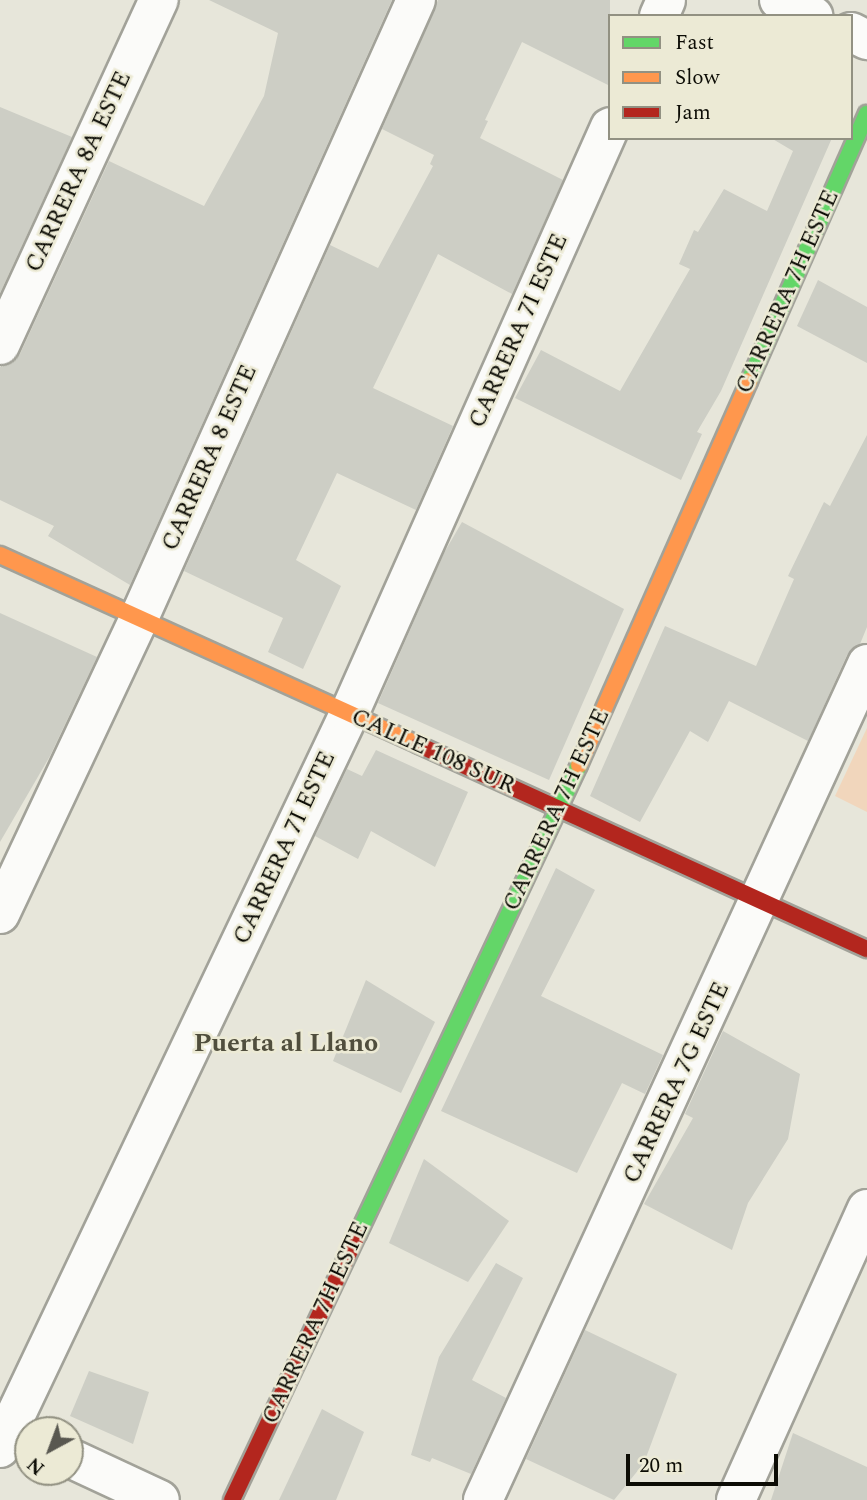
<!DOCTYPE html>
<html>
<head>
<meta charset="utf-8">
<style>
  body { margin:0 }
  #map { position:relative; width:867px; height:1500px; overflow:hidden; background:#e7e6da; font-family:Spectral,serif }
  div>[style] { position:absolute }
  .green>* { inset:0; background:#f1d6bc }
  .building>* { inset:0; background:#cdcec5 }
  .roads { filter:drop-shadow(2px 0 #a2a299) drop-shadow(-2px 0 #a2a299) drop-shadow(0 2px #a2a299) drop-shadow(0 -2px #a2a299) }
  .street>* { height:38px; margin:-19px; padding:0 19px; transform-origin:19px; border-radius:19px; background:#fbfbf9 }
  .fast>* { height:16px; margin:-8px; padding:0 8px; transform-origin:8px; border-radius:8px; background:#63d668 }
  .slow>* { height:16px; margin:-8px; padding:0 8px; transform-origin:8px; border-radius:8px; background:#ff974d }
  .jam>* { height:16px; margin:-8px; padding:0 8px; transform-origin:8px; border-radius:8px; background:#b3261e }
  span { translate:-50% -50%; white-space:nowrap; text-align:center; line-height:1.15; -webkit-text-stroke:5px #ecead5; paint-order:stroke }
  .street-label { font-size:24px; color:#0c0c05 }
  .neighbourhood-label { font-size:26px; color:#504e3d; font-weight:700 }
  .legend { position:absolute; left:608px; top:14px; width:245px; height:126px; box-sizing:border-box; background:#ecead5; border:2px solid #929182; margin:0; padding:9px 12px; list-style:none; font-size:21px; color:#0c0c05 }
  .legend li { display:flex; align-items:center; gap:14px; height:35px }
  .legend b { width:35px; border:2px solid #929182 }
  .north { position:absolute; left:14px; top:1416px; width:70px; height:70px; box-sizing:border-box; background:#ecead5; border:2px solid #929182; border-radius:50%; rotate:221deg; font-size:19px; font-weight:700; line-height:28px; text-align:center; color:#0c0c05 }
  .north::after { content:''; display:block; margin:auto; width:24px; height:32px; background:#595850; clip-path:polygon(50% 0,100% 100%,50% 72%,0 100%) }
  .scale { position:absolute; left:626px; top:1454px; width:152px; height:32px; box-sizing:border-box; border:4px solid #0c0c05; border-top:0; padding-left:9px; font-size:21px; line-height:24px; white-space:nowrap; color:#0c0c05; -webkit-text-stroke:5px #ecead5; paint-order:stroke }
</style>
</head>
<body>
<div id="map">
  <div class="green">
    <i style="clip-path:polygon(867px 728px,867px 812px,835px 796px)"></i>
  </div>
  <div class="building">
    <i style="clip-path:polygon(209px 0,392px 0,130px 585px,48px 536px,54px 526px,0 500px,0 367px,12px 363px,20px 354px,109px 161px,204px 206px,264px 96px,278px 33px)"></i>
    <i style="clip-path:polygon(438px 0,610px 0,610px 86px,522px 42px,485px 120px,488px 121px,480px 138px,563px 180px,512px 294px,438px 254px,373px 388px,453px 426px,416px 510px,337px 473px,296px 560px,341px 586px,303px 669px,268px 652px,283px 618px,184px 571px,330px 245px,378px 268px,433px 166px,430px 164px,434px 155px,382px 129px)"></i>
    <i style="clip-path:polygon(0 107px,72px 137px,0 293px)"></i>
    <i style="clip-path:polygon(771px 138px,832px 138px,721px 391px,697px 432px,702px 434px,681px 480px,515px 398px,541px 350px,620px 391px,690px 269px,679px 264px,694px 230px,698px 232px,724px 189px,767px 211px,793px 151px)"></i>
    <i style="clip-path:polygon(818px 280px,867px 307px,867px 363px,797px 326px)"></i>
    <i style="clip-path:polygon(867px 435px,867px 627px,860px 644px,847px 655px,808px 741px,729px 701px,708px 742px,690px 731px,640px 822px,590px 796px,665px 626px,756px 666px,794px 579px,788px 576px,824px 502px,830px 506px)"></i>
    <i style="clip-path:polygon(462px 522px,624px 609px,549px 780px,378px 703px,444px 553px)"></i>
    <i style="clip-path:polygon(0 613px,97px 657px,50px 756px,0 842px)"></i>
    <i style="clip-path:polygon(376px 750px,468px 792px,435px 867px,371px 831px,358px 859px,315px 836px,347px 769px,362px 776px)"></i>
    <i style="clip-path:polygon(556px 868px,595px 890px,541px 996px,663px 1055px,645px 1094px,622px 1083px,577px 1173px,441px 1111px)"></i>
    <i style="clip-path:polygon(366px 980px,435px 1022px,401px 1093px,333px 1061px)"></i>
    <i style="clip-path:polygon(723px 1031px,800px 1074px,788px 1139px,748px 1203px,732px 1250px,644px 1204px,693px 1118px,685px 1114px)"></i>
    <i style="clip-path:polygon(424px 1159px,509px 1221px,468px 1282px,389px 1243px)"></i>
    <i style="clip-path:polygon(496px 1263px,523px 1278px,472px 1380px,506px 1398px,471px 1474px,432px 1458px,430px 1462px,411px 1455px,439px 1357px)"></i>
    <i style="clip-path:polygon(585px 1330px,677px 1374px,644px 1463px,614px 1500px,526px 1459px)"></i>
    <i style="clip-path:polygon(89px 1371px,149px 1392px,133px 1444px,70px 1416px)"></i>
    <i style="clip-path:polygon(322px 1409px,364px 1432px,336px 1500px,279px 1500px)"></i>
    <i style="clip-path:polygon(793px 1433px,867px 1467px,867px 1500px,771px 1500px)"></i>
  </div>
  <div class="roads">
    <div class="street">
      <i style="left:779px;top:0;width:38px;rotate:25deg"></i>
      <i style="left:659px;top:16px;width:17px;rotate:-66deg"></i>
      <i style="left:851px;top:32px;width:18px;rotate:27deg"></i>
      <i style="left:0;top:345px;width:380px;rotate:-65.3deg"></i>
      <i style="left:0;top:914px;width:327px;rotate:-64.8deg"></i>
      <i style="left:139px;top:618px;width:677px;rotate:-65.86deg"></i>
      <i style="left:0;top:1448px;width:813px;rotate:-64.57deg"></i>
      <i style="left:349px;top:714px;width:642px;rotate:-66.03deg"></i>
      <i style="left:70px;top:1458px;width:99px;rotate:25deg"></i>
      <i style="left:483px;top:1500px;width:920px;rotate:-65.33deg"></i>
      <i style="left:736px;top:1500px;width:319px;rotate:-65.8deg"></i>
    </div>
    <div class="fast">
      <i style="left:749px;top:381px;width:292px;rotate:-66.2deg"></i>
      <i style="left:358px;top:1234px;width:518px;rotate:-64.77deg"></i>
    </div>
    <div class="slow">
      <i style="left:0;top:555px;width:460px;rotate:24.4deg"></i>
      <i style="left:579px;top:765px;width:420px;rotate:-66.1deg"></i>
    </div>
    <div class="jam">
      <i style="left:419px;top:745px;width:492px;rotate:24.5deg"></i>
      <i style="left:232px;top:1500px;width:294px;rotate:-64.7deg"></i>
    </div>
  </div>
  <div class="street-label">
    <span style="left:79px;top:172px;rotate:-65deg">CARRERA 8A ESTE</span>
    <span style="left:788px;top:292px;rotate:-66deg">CARRERA 7H ESTE</span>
    <span style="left:519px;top:331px;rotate:-66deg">CARRERA 7I ESTE</span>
    <span style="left:210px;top:458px;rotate:-66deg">CARRERA 8 ESTE</span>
    <span style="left:433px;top:752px;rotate:24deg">CALLE 108 SUR</span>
    <span style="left:557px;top:810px;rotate:-65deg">CARRERA 7H ESTE</span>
    <span style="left:285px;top:848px;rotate:-65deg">CARRERA 7I ESTE</span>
    <span style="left:677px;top:1083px;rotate:-65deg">CARRERA 7G ESTE</span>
    <span style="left:316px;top:1323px;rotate:-65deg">CARRERA 7H ESTE</span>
  </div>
  <div class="neighbourhood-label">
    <span style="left:286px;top:1044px">Puerta al Llano</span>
  </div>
  <ul class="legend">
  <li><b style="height:9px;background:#63d668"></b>Fast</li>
  <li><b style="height:9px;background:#ff974d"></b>Slow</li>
  <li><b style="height:9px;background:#b3261e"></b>Jam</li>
  </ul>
  <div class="north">N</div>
  <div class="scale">20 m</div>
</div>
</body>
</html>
